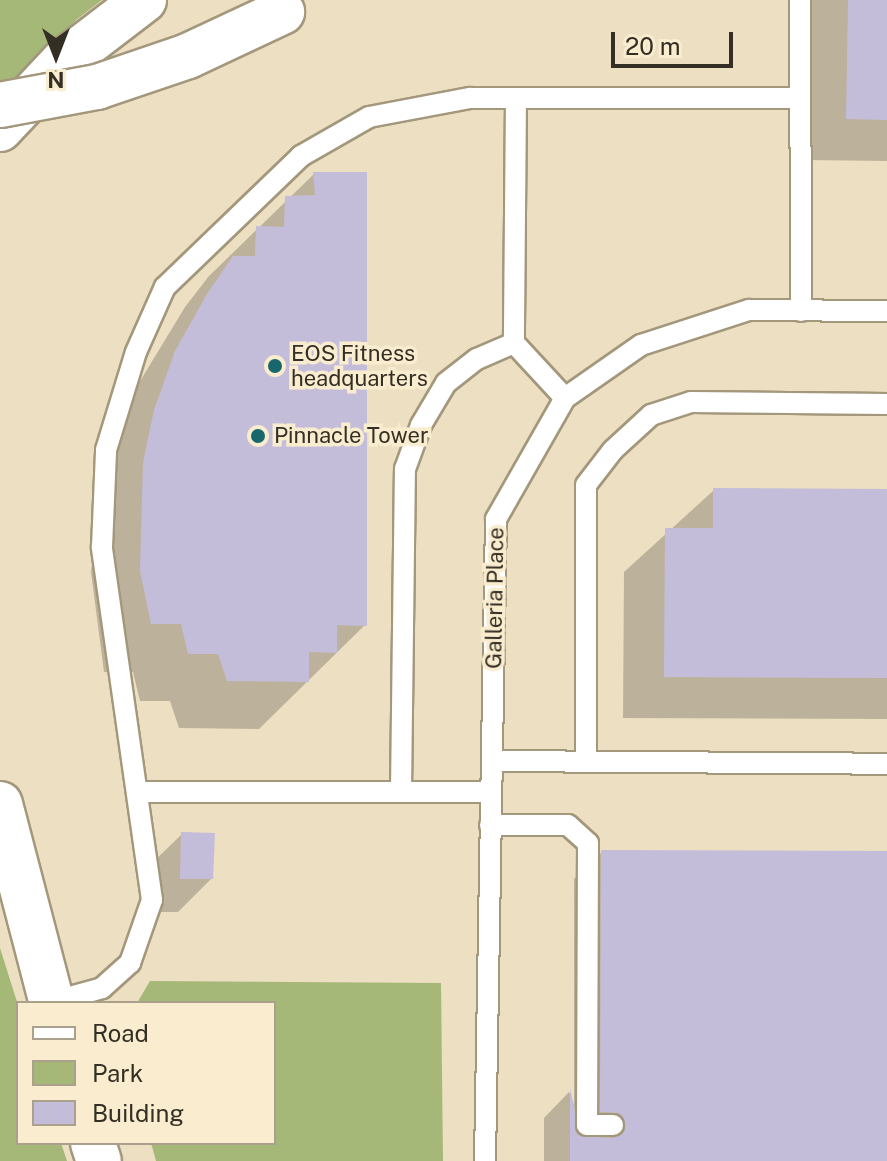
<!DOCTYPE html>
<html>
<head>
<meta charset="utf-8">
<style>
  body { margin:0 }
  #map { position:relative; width:887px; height:1161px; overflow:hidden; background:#ecdfc2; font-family:"Public Sans",sans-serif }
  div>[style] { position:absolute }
  .green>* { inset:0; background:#a6b878 }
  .shadow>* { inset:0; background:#0003 }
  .building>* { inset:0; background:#c4bdda }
  .roads { filter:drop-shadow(2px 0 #a3977c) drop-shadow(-2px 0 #a3977c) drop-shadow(0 2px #a3977c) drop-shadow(0 -2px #a3977c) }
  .lane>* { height:20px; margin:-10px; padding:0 10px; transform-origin:10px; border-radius:10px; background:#fff }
  .secondary>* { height:44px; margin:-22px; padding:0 22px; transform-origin:22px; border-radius:22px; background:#fff }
  .highway>* { height:44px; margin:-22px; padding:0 22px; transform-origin:22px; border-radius:22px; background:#fff }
  .bridges { filter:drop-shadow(2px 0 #a3977c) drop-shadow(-2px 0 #a3977c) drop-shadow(0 2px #a3977c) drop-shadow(0 -2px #a3977c) }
  .secondary-bridge>* { height:44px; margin:-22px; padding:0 22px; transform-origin:22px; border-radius:22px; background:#fff }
  .dots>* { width:22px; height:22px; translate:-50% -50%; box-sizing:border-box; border:4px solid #f9eccf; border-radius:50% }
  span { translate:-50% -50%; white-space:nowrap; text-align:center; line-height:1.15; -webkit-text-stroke:7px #f9eccf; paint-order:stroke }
  .poi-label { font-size:22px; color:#342f24 }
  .left { translate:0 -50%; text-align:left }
  .street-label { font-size:22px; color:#342f24 }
  .legend { position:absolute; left:16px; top:1001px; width:260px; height:144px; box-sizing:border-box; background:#f9eccf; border:2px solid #aaa08b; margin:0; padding:10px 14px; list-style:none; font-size:24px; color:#342f24 }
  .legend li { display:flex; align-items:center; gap:16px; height:40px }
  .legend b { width:40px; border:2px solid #aaa08b }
  .north { position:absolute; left:16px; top:16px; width:80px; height:80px; -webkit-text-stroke:6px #f9eccf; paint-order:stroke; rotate:180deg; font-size:22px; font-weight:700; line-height:32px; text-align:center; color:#342f24 }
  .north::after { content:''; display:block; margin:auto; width:28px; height:36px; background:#342f24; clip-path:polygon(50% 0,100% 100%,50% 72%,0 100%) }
  .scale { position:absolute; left:611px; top:32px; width:122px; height:36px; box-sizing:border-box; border:4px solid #342f24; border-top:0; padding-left:10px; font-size:24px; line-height:28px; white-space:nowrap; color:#342f24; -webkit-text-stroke:6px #f9eccf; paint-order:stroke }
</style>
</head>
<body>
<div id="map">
  <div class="green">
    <i style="clip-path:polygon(0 0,102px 0,76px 20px,0 109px)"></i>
    <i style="clip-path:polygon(0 948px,18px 1005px,18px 1143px,61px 1143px,67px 1161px,0 1161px)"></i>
    <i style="clip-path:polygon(150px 981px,441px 983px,443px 1161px,156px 1161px,151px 1143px,274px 1143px,274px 1003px,137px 1003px)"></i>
  </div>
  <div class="shadow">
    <i style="clip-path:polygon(808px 0,887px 0,887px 161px,806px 160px)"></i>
    <i style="clip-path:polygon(314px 174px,365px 625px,259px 729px,179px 728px,170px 701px,140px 701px,133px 672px,104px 672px,91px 572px,106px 460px,128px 401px,185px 307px,209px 276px)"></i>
    <i style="clip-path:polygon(714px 490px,887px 491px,887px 719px,623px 718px,624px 572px)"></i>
    <i style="clip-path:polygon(182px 834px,212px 878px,178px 912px,147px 912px,148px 867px)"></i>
    <i style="clip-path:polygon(602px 852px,887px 853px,887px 1161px,544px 1161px,544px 1118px,569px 1092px,574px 1105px,574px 879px)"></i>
  </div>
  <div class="building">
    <i style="clip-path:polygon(848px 0,887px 0,887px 120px,846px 119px)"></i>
    <i style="clip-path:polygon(313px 172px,367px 172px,367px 626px,337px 625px,337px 653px,309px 652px,309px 682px,227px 681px,218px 654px,188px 654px,181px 624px,151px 624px,140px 571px,143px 462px,154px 410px,175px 351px,207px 294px,233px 256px,255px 256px,256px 226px,284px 227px,285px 196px,315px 195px)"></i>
    <i style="clip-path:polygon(713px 488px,887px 489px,887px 678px,664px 677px,665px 528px,713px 528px)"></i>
    <i style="clip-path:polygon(181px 832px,215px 833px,213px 879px,180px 879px)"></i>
    <i style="clip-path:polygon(601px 850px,887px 851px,887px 1161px,570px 1161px,570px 1088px,580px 1136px,614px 1138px,626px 1126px,619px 1113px,600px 1112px)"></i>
  </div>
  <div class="roads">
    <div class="lane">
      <i style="left:800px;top:0;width:311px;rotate:89.8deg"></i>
      <i style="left:516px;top:98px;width:245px;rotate:90.5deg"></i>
      <i style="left:514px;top:343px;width:75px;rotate:47.2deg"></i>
      <i style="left:492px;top:761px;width:395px;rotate:0.4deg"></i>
      <i style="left:586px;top:761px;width:276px;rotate:-90deg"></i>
      <i style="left:586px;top:485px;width:44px;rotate:-52.4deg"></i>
      <i style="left:613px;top:450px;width:52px;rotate:-42.6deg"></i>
      <i style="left:651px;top:415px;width:42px;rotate:-18deg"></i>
      <i style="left:691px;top:402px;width:196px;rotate:0.6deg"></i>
      <i style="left:139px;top:792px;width:352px"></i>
      <i style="left:401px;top:792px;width:323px;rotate:-89.3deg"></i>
      <i style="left:405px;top:469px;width:47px;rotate:-70deg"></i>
      <i style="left:421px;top:425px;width:49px;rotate:-59.2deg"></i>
      <i style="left:446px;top:383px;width:39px;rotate:-38deg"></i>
      <i style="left:477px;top:359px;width:40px;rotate:-23.4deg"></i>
      <i style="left:490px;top:825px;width:78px"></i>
      <i style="left:568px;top:825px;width:27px;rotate:42deg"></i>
      <i style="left:588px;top:843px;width:282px;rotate:90.2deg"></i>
      <i style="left:587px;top:1125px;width:26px"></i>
      <i style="left:52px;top:1002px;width:52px;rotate:-15.6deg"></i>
      <i style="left:102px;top:988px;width:38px;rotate:-42deg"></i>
      <i style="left:130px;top:963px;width:67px;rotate:-70.8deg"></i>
      <i style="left:152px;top:900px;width:357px;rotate:-98.1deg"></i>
      <i style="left:102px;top:547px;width:97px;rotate:-87.6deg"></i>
      <i style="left:106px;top:450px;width:102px;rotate:-73deg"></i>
      <i style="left:136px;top:352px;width:71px;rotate:-66deg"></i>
      <i style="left:165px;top:287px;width:189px;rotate:-43.9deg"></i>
      <i style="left:301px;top:156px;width:78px;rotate:-29.8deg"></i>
      <i style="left:369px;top:117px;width:103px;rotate:-10.7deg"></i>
      <i style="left:470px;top:98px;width:330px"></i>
      <i style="left:485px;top:1161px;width:642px;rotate:-89.02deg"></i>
      <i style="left:496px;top:519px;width:139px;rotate:-60.3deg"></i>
      <i style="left:565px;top:398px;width:93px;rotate:-34.9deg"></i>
      <i style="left:641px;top:345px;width:114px;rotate:-18deg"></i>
      <i style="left:749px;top:310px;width:138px;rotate:0.4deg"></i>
    </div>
    <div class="secondary">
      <i style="left:0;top:804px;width:206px;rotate:75.4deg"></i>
      <i style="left:93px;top:1143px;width:19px;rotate:72deg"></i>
    </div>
    <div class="highway">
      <i style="left:0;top:129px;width:92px;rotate:-46.8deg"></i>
      <i style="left:63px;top:62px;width:102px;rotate:-37.4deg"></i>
    </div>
  </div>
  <div class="bridges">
    <div class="secondary-bridge">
      <i style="left:0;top:105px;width:99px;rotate:-10.5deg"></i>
      <i style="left:97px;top:87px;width:96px;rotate:-18.8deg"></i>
      <i style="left:188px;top:56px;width:104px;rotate:-25.1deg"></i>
    </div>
  </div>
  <div class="dots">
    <i style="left:275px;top:366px;background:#19676d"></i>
    <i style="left:258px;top:436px;background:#19676d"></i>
  </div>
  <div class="poi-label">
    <span class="left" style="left:291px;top:366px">EOS Fitness<br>headquarters</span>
    <span class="left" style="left:274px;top:436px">Pinnacle Tower</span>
  </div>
  <div class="street-label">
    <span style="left:495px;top:598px;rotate:-89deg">Galleria Place</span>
  </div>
  <ul class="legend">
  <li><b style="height:10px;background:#fff"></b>Road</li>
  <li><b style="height:22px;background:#a6b878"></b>Park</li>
  <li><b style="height:22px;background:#c4bdda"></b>Building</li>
  </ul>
  <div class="north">N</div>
  <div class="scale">20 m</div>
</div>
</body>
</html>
